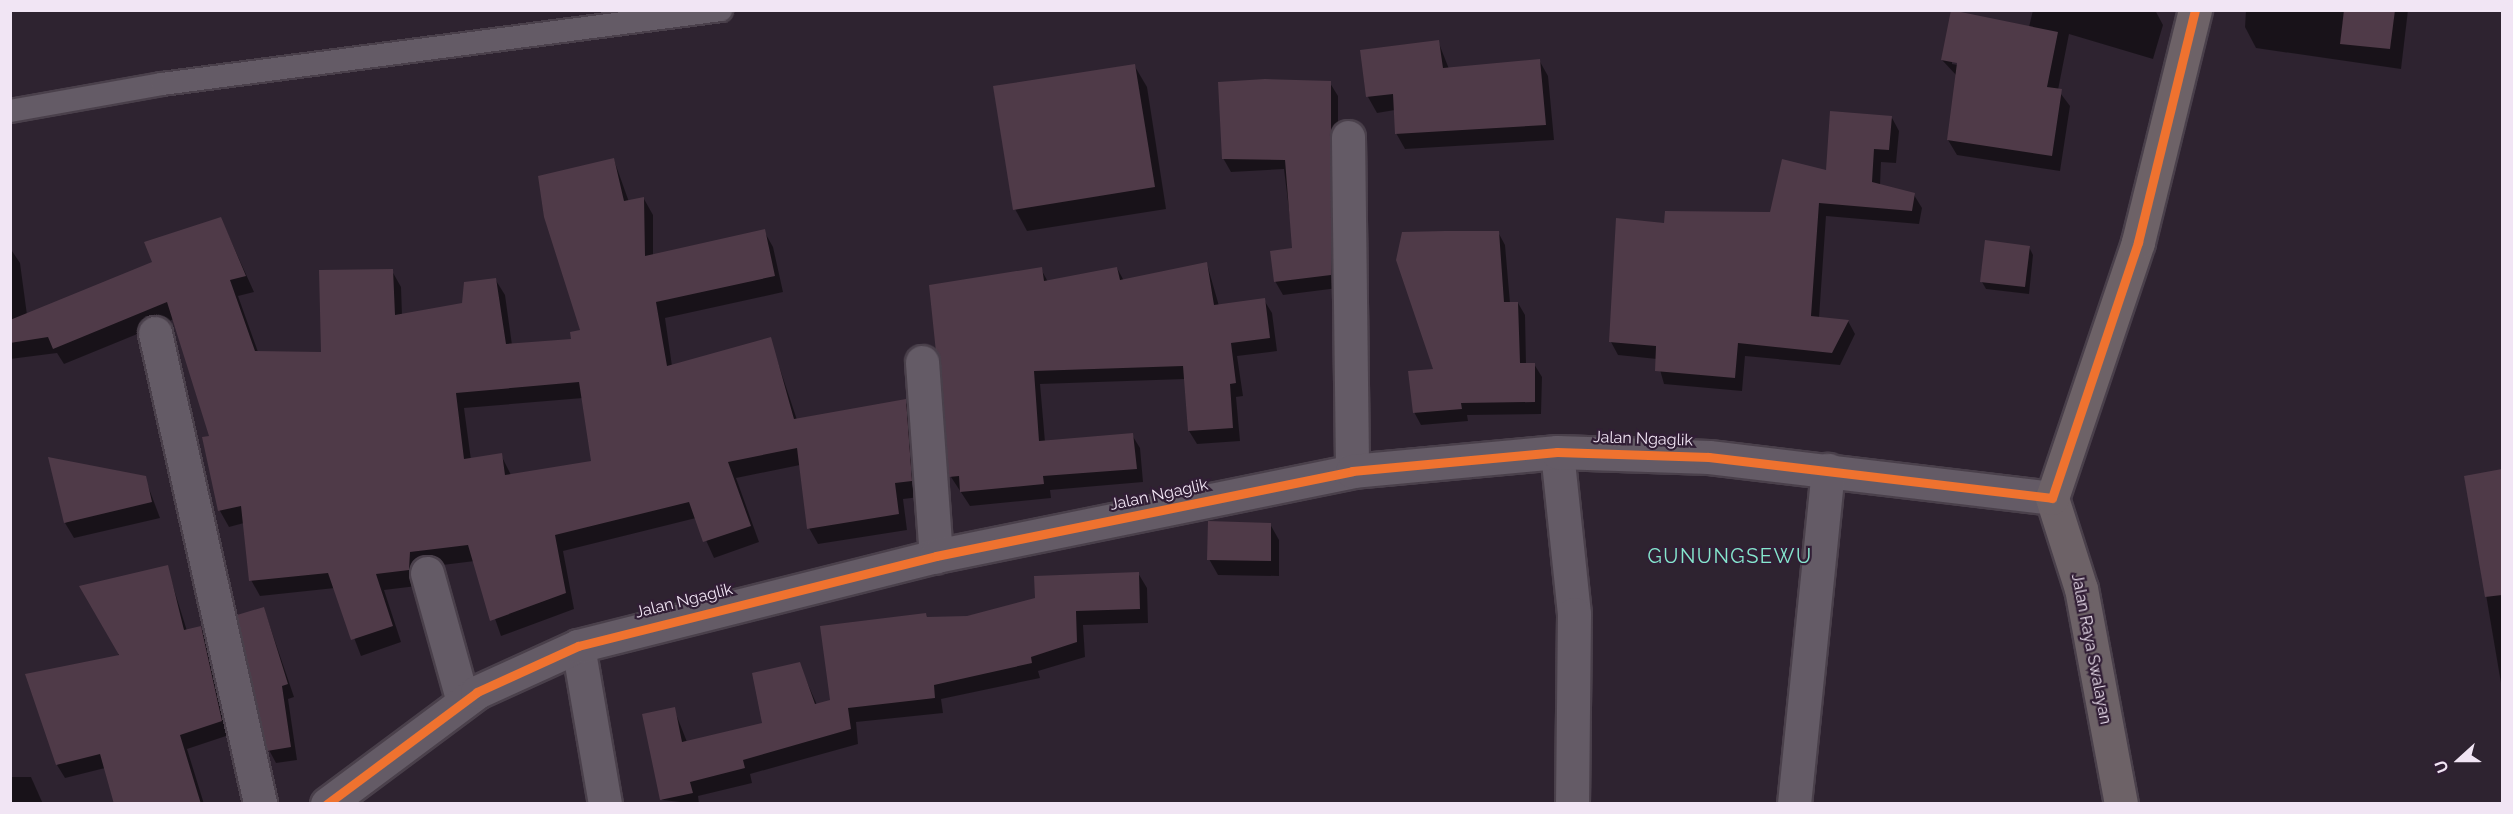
<!DOCTYPE html>
<html>
<head>
<meta charset="utf-8">
<style>
  body { margin:0 }
  #map { position:relative; width:2513px; height:814px; overflow:hidden; background:#2e2330; font-family:Raleway,sans-serif }
  div>[style] { position:absolute }
  .shadow>* { inset:0; background:#0007 }
  .building>* { inset:0; background:#4f3a48 }
  .roads { filter:drop-shadow(2px 0 #4a404b) drop-shadow(-2px 0 #4a404b) drop-shadow(0 2px #4a404b) drop-shadow(0 -2px #4a404b) }
  .lane>* { height:22px; margin:-11px; padding:0 11px; transform-origin:11px; border-radius:11px; background:#645b66 }
  .street>* { height:33px; margin:-16.5px; padding:0 16.5px; transform-origin:16.5px; border-radius:16.5px; background:#645b66 }
  .secondary>* { height:33px; margin:-16.5px; padding:0 16.5px; transform-origin:16.5px; border-radius:16.5px; background:#6d6267 }
  .cycleway>* { height:9px; margin:-4.5px; padding:0 4.5px; transform-origin:4.5px; border-radius:4.5px; background:#ef722f }
  span { translate:-50% -50%; white-space:nowrap; text-align:center; line-height:1.15; -webkit-text-stroke:4.5px #311e35; paint-order:stroke }
  .street-label { font-size:16px; color:#f1e5f4 }
  .quarter-label { font-size:20px; color:#86e8cf; letter-spacing:1.5px }
  .frame { position:absolute; inset:0; border:12px solid #f1e5f4; pointer-events:none }
  .north { position:absolute; left:2429px; top:730px; width:60px; height:60px; -webkit-text-stroke:4px #311e35; paint-order:stroke; rotate:249deg; font-size:16px; font-weight:700; line-height:24px; text-align:center; color:#f1e5f4 }
  .north::after { content:''; display:block; margin:auto; width:21px; height:27px; background:#f1e5f4; clip-path:polygon(50% 0,100% 100%,50% 72%,0 100%) }
</style>
</head>
<body>
<div id="map">
  <div class="shadow">
    <i style="clip-path:polygon(evenodd,2033px 10px,2155px 10px,2163px 25px,2153px 59px,2069px 34px,2058px 90px,2070px 106px,2060px 171px,1957px 155px,1948px 140px,1957px 76px,1942px 60px,2029px 27px,2033px 10px,1952px 61px,1965px 63px,1964px 66px,1952px 64px,1952px 61px)"></i>
    <i style="clip-path:polygon(2246px 10px,2408px 10px,2401px 69px,2256px 48px,2245px 27px)"></i>
    <i style="clip-path:polygon(1438px 41px,1449px 69px,1539px 60px,1548px 76px,1554px 140px,1405px 149px,1396px 133px,1395px 110px,1377px 113px,1368px 97px,1361px 51px)"></i>
    <i style="clip-path:polygon(1134px 65px,1147px 87px,1166px 209px,1027px 231px,1015px 209px)"></i>
    <i style="clip-path:polygon(1330px 83px,1338px 96px,1338px 288px,1283px 295px,1275px 281px,1294px 250px,1284px 169px,1231px 172px,1223px 158px)"></i>
    <i style="clip-path:polygon(1892px 118px,1899px 131px,1896px 163px,1881px 162px,1880px 186px,1914px 195px,1922px 208px,1919px 224px,1826px 216px,1819px 318px,1848px 321px,1855px 334px,1840px 365px,1745px 356px,1742px 391px,1664px 384px,1657px 359px,1618px 355px,1611px 342px,1666px 224px,1771px 213px)"></i>
    <i style="clip-path:polygon(evenodd,614px 160px,629px 202px,644px 199px,653px 215px,653px 256px,764px 231px,773px 247px,783px 292px,665px 318px,672px 366px,770px 339px,797px 420px,905px 401px,914px 417px,920px 497px,903px 499px,907px 530px,818px 544px,809px 528px,800px 465px,736px 478px,759px 542px,714px 558px,696px 518px,563px 551px,574px 609px,501px 636px,475px 561px,418px 568px,417px 586px,384px 590px,401px 642px,361px 656px,335px 588px,260px 596px,251px 580px,244px 523px,229px 527px,220px 511px,204px 438px,211px 437px,174px 319px,64px 364px,57px 353px,10px 359px,10px 248px,20px 263px,27px 315px,154px 263px,221px 219px,254px 292px,238px 296px,258px 352px,323px 354px,392px 271px,401px 287px,402px 315px,464px 304px,495px 279px,505px 295px,512px 345px,573px 340px,582px 331px,614px 160px,583px 398px,593px 462px,511px 475px,501px 455px,471px 460px,464px 408px,583px 398px)"></i>
    <i style="clip-path:polygon(1498px 232px,1505px 245px,1510px 303px,1518px 303px,1525px 315px,1526px 364px,1534px 364px,1542px 377px,1541px 414px,1467px 415px,1468px 421px,1421px 425px,1414px 412px)"></i>
    <i style="clip-path:polygon(2029px 247px,2033px 255px,2029px 294px,1986px 289px,1982px 282px)"></i>
    <i style="clip-path:polygon(1207px 264px,1219px 306px,1264px 300px,1272px 313px,1277px 351px,1237px 356px,1243px 396px,1236px 397px,1240px 441px,1197px 444px,1189px 431px,1185px 379px,1040px 384px,1045px 442px,1132px 435px,1140px 448px,1143px 482px,1050px 490px,1051px 498px,970px 506px,951px 477px,1041px 269px,1048px 282px,1117px 268px,1124px 281px)"></i>
    <i style="clip-path:polygon(2502px 470px,2502px 689px,2466px 477px)"></i>
    <i style="clip-path:polygon(145px 478px,160px 518px,74px 538px,65px 523px)"></i>
    <i style="clip-path:polygon(1270px 524px,1279px 540px,1279px 576px,1218px 575px,1209px 559px)"></i>
    <i style="clip-path:polygon(167px 567px,187px 631px,200px 627px,208px 641px,229px 735px,187px 749px,204px 804px,116px 804px,105px 768px,65px 778px,57px 765px)"></i>
    <i style="clip-path:polygon(1138px 573px,1147px 588px,1148px 623px,1083px 625px,1085px 657px,1038px 671px,1040px 678px,941px 699px,943px 713px,856px 722px,858px 744px,750px 774px,752px 783px,698px 796px,699px 804px,662px 800px,674px 709px,687px 742px,764px 724px,799px 664px,817px 705px,831px 701px,926px 614px,928px 619px,967px 617px)"></i>
    <i style="clip-path:polygon(264px 609px,294px 697px,288px 699px,297px 760px,276px 763px,269px 750px)"></i>
    <i style="clip-path:polygon(10px 777px,31px 777px,43px 804px,10px 804px)"></i>
  </div>
  <div class="building">
    <i style="clip-path:polygon(1951px 10px,2058px 32px,2047px 87px,2062px 89px,2052px 156px,1947px 140px,1957px 63px,1941px 60px)"></i>
    <i style="clip-path:polygon(2344px 10px,2395px 10px,2390px 49px,2340px 44px)"></i>
    <i style="clip-path:polygon(1439px 40px,1443px 68px,1540px 59px,1546px 125px,1395px 134px,1393px 94px,1366px 97px,1360px 50px)"></i>
    <i style="clip-path:polygon(1135px 64px,1155px 187px,1013px 210px,993px 86px)"></i>
    <i style="clip-path:polygon(1265px 79px,1331px 81px,1331px 275px,1274px 282px,1270px 251px,1292px 248px,1285px 160px,1222px 159px,1218px 82px)"></i>
    <i style="clip-path:polygon(1830px 111px,1892px 116px,1889px 150px,1874px 149px,1872px 182px,1915px 193px,1912px 211px,1819px 203px,1811px 316px,1849px 320px,1832px 353px,1738px 343px,1735px 378px,1655px 371px,1656px 346px,1609px 342px,1616px 218px,1664px 223px,1665px 211px,1770px 212px,1782px 159px,1826px 170px)"></i>
    <i style="clip-path:polygon(evenodd,614px 158px,624px 201px,644px 197px,645px 256px,765px 229px,775px 276px,656px 302px,667px 366px,771px 337px,794px 419px,906px 399px,912px 481px,895px 483px,899px 514px,807px 529px,797px 448px,728px 462px,751px 526px,703px 542px,689px 502px,555px 535px,566px 593px,490px 621px,468px 545px,410px 552px,409px 570px,376px 574px,393px 626px,351px 640px,328px 573px,249px 581px,241px 506px,218px 511px,202px 437px,209px 436px,167px 302px,53px 349px,48px 337px,10px 343px,10px 320px,152px 262px,144px 242px,221px 217px,246px 276px,230px 280px,255px 351px,321px 352px,319px 270px,393px 269px,395px 315px,462px 303px,464px 282px,496px 278px,506px 344px,571px 339px,570px 332px,580px 330px,544px 217px,538px 176px,614px 158px,579px 382px,591px 461px,505px 475px,502px 453px,464px 459px,456px 393px,579px 382px)"></i>
    <i style="clip-path:polygon(1445px 231px,1499px 231px,1504px 302px,1518px 302px,1520px 363px,1535px 363px,1535px 402px,1461px 403px,1462px 409px,1413px 413px,1408px 371px,1433px 369px,1396px 260px,1402px 232px)"></i>
    <i style="clip-path:polygon(1985px 240px,2030px 246px,2025px 287px,1980px 282px)"></i>
    <i style="clip-path:polygon(1207px 262px,1214px 305px,1265px 298px,1270px 338px,1231px 343px,1236px 383px,1230px 384px,1233px 428px,1188px 431px,1183px 366px,1034px 371px,1039px 441px,1133px 433px,1137px 469px,1043px 476px,1044px 484px,960px 492px,959px 476px,949px 477px,929px 285px,1042px 267px,1044px 281px,1117px 267px,1120px 280px)"></i>
    <i style="clip-path:polygon(48px 457px,146px 476px,152px 502px,64px 523px)"></i>
    <i style="clip-path:polygon(2502px 469px,2502px 595px,2485px 597px,2464px 476px)"></i>
    <i style="clip-path:polygon(1208px 521px,1271px 523px,1271px 561px,1207px 560px)"></i>
    <i style="clip-path:polygon(168px 565px,184px 630px,201px 626px,222px 721px,180px 735px,201px 804px,114px 804px,100px 754px,56px 765px,25px 674px,119px 655px,79px 586px)"></i>
    <i style="clip-path:polygon(1139px 572px,1140px 609px,1076px 611px,1077px 642px,1031px 657px,1032px 663px,934px 685px,935px 698px,848px 708px,851px 729px,743px 760px,745px 768px,690px 782px,693px 793px,660px 800px,642px 714px,675px 707px,682px 742px,762px 723px,752px 673px,800px 662px,815px 704px,830px 700px,820px 626px,926px 613px,927px 617px,967px 616px,1035px 598px,1034px 576px)"></i>
    <i style="clip-path:polygon(264px 607px,288px 684px,282px 686px,291px 747px,267px 751px,237px 615px)"></i>
  </div>
  <div class="roads">
    <div class="lane">
      <i style="left:10px;top:111px;width:154px;rotate:-10.1deg"></i>
      <i style="left:162px;top:84px;width:564px;rotate:-7.54deg"></i>
    </div>
    <div class="street">
      <i style="left:1348px;top:137px;width:334px;rotate:89.3deg"></i>
      <i style="left:155px;top:333px;width:483px;rotate:77.4deg"></i>
      <i style="left:922px;top:362px;width:195px;rotate:85.9deg"></i>
      <i style="left:1557px;top:452px;width:163px;rotate:84deg"></i>
      <i style="left:1574px;top:614px;width:190px;rotate:90.6deg"></i>
      <i style="left:427px;top:573px;width:134px;rotate:74.4deg"></i>
      <i style="left:578px;top:646px;width:160px;rotate:80.3deg"></i>
      <i style="left:327px;top:804px;width:187px;rotate:-36.7deg"></i>
      <i style="left:477px;top:692px;width:111px;rotate:-24.5deg"></i>
      <i style="left:578px;top:646px;width:369px;rotate:-14.1deg"></i>
      <i style="left:936px;top:556px;width:425px;rotate:-11.5deg"></i>
      <i style="left:1352px;top:471px;width:206px;rotate:-5.3deg"></i>
      <i style="left:1557px;top:452px;width:152px;rotate:1.9deg"></i>
      <i style="left:1709px;top:457px;width:345px;rotate:6.8deg"></i>
      <i style="left:1794px;top:804px;width:336px;rotate:-84.2deg"></i>
    </div>
    <div class="secondary">
      <i style="left:2121px;top:804px;width:219px;rotate:-100.5deg"></i>
      <i style="left:2081px;top:589px;width:96px;rotate:-107.7deg"></i>
      <i style="left:2052px;top:498px;width:270px;rotate:-71.4deg"></i>
      <i style="left:2138px;top:242px;width:239px;rotate:-76.2deg"></i>
    </div>
  </div>
  <div class="cycleway">
    <i style="left:327px;top:804px;width:187px;rotate:-36.7deg"></i>
    <i style="left:477px;top:692px;width:111px;rotate:-24.5deg"></i>
    <i style="left:578px;top:646px;width:369px;rotate:-14.1deg"></i>
    <i style="left:936px;top:556px;width:425px;rotate:-11.5deg"></i>
    <i style="left:1352px;top:471px;width:206px;rotate:-5.3deg"></i>
    <i style="left:1557px;top:452px;width:152px;rotate:1.9deg"></i>
    <i style="left:1709px;top:457px;width:345px;rotate:6.8deg"></i>
    <i style="left:2052px;top:498px;width:270px;rotate:-71.4deg"></i>
    <i style="left:2138px;top:242px;width:239px;rotate:-76.2deg"></i>
  </div>
  <div class="street-label">
    <span style="left:1643px;top:439px;rotate:2deg">Jalan Ngaglik</span>
    <span style="left:1159px;top:495px;rotate:-12deg">Jalan Ngaglik</span>
    <span style="left:684px;top:601px;rotate:-14deg">Jalan Ngaglik</span>
    <span style="left:2091px;top:649px;rotate:79deg">Jalan Raya Swalayan</span>
  </div>
  <div class="quarter-label">
    <span style="left:1730px;top:556px">GUNUNGSEWU</span>
  </div>
  <div class="frame"></div>
  <div class="north">U</div>
</div>
</body>
</html>
